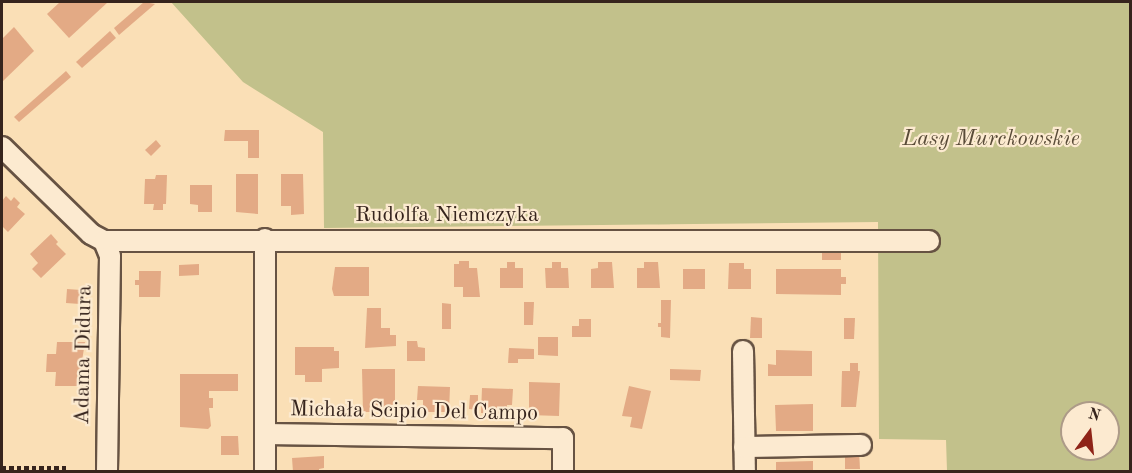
<!DOCTYPE html>
<html>
<head>
<meta charset="utf-8">
<style>
  body { margin:0 }
  #map { position:relative; width:1132px; height:473px; overflow:hidden; background:#fadfb6; font-family:"Old Standard TT",serif }
  div>[style] { position:absolute }
  .green>* { inset:0; background:#c2c18b }
  .building>* { inset:0; background:#e3aa85 }
  .path>* { height:4px; margin-top:-2px; transform-origin:0; background:repeating-linear-gradient(90deg,#36241d 0 4.5px,transparent 0 7.5px) }
  .roads { filter:drop-shadow(2px 0 #675343) drop-shadow(-2px 0 #675343) drop-shadow(0 2px #675343) drop-shadow(0 -2px #675343) }
  .street>* { height:20px; margin:-10px; padding:0 10px; transform-origin:10px; border-radius:10px; background:#fcead0 }
  span { translate:-50% -50%; white-space:nowrap; text-align:center; line-height:1.15; -webkit-text-stroke:4.5px #fcead0; paint-order:stroke }
  .park-label { font-size:22px; color:#594b38; font-style:italic }
  .street-label { font-size:22px; color:#36241d }
  .frame { position:absolute; inset:0; border:3px solid #36241d; pointer-events:none }
  .north { position:absolute; left:1060px; top:401px; width:60px; height:60px; box-sizing:border-box; background:#fcead0; border:2px solid #ad9b88; border-radius:50%; rotate:15deg; font-size:16px; font-weight:700; line-height:24px; text-align:center; color:#36241d }
  .north::after { content:''; display:block; margin:auto; width:21px; height:27px; background:#8f2418; clip-path:polygon(50% 0,100% 100%,50% 72%,0 100%) }
</style>
</head>
<body>
<div id="map">
  <div class="green">
    <i style="clip-path:polygon(evenodd,171px 2px,1130px 2px,1130px 471px,947px 471px,946px 440px,879px 439px,878px 222px,324px 228px,323px 132px,243px 82px,171px 2px,1072px 413px,1108px 413px,1108px 449px,1072px 449px,1072px 413px)"></i>
  </div>
  <div class="building">
    <i style="clip-path:polygon(60px 2px,108px 2px,69px 38px,47px 14px)"></i>
    <i style="clip-path:polygon(144px 2px,155px 4px,119px 35px,114px 28px)"></i>
    <i style="clip-path:polygon(14px 27px,34px 51px,2px 82px,2px 39px)"></i>
    <i style="clip-path:polygon(110px 31px,116px 38px,82px 68px,76px 62px)"></i>
    <i style="clip-path:polygon(66px 71px,71px 77px,19px 122px,14px 117px)"></i>
    <i style="clip-path:polygon(225px 130px,259px 130px,259px 158px,248px 158px,248px 141px,224px 141px)"></i>
    <i style="clip-path:polygon(156px 140px,161px 146px,151px 156px,145px 150px)"></i>
    <i style="clip-path:polygon(236px 174px,258px 174px,258px 214px,236px 212px)"></i>
    <i style="clip-path:polygon(281px 174px,303px 174px,304px 214px,291px 215px,291px 206px,281px 206px)"></i>
    <i style="clip-path:polygon(156px 175px,167px 175px,166px 204px,163px 204px,163px 210px,153px 210px,154px 204px,144px 204px,145px 179px,155px 179px)"></i>
    <i style="clip-path:polygon(190px 185px,212px 185px,212px 212px,198px 212px,198px 205px,190px 204px)"></i>
    <i style="clip-path:polygon(6px 196px,11px 201px,14px 197px,20px 203px,17px 207px,25px 214px,8px 232px,2px 226px,2px 201px)"></i>
    <i style="clip-path:polygon(51px 234px,58px 242px,56px 244px,66px 254px,41px 278px,32px 269px,38px 263px,30px 254px)"></i>
    <i style="clip-path:polygon(822px 252px,841px 252px,841px 260px,822px 260px)"></i>
    <i style="clip-path:polygon(459px 261px,469px 261px,469px 268px,477px 268px,480px 297px,463px 297px,463px 287px,454px 287px,454px 264px,459px 264px)"></i>
    <i style="clip-path:polygon(507px 262px,515px 262px,515px 268px,523px 268px,523px 288px,500px 288px,500px 268px,507px 268px)"></i>
    <i style="clip-path:polygon(552px 262px,561px 262px,561px 268px,568px 268px,569px 288px,546px 288px,545px 268px,552px 268px)"></i>
    <i style="clip-path:polygon(598px 262px,612px 262px,614px 288px,591px 288px,591px 269px,598px 268px)"></i>
    <i style="clip-path:polygon(644px 262px,658px 262px,660px 288px,637px 288px,637px 268px,644px 268px)"></i>
    <i style="clip-path:polygon(729px 263px,744px 263px,744px 269px,751px 269px,751px 289px,728px 289px)"></i>
    <i style="clip-path:polygon(199px 264px,199px 275px,179px 276px,179px 265px)"></i>
    <i style="clip-path:polygon(335px 267px,369px 267px,369px 296px,334px 296px,332px 289px)"></i>
    <i style="clip-path:polygon(683px 269px,705px 269px,705px 289px,683px 289px)"></i>
    <i style="clip-path:polygon(776px 269px,841px 269px,841px 277px,846px 277px,846px 284px,841px 284px,841px 295px,776px 294px)"></i>
    <i style="clip-path:polygon(139px 271px,161px 271px,160px 297px,139px 297px,139px 285px,135px 285px,135px 280px,139px 280px)"></i>
    <i style="clip-path:polygon(67px 289px,81px 290px,80px 304px,66px 303px)"></i>
    <i style="clip-path:polygon(661px 300px,671px 300px,670px 338px,661px 337px,661px 327px,658px 327px,658px 323px,661px 323px)"></i>
    <i style="clip-path:polygon(524px 302px,534px 302px,533px 325px,524px 325px)"></i>
    <i style="clip-path:polygon(442px 303px,451px 304px,451px 329px,442px 329px)"></i>
    <i style="clip-path:polygon(367px 308px,381px 308px,381px 328px,390px 328px,390px 335px,396px 335px,396px 346px,365px 348px)"></i>
    <i style="clip-path:polygon(751px 317px,762px 318px,762px 338px,750px 338px)"></i>
    <i style="clip-path:polygon(844px 318px,855px 318px,854px 339px,844px 339px)"></i>
    <i style="clip-path:polygon(579px 319px,591px 319px,591px 337px,572px 337px,572px 326px,579px 326px)"></i>
    <i style="clip-path:polygon(538px 337px,558px 337px,558px 356px,538px 355px)"></i>
    <i style="clip-path:polygon(407px 341px,417px 341px,418px 347px,425px 348px,425px 361px,407px 361px)"></i>
    <i style="clip-path:polygon(57px 342px,85px 342px,82px 361px,86px 361px,86px 368px,82px 368px,83px 386px,55px 386px,56px 372px,46px 372px,47px 354px,56px 354px)"></i>
    <i style="clip-path:polygon(295px 347px,334px 347px,334px 351px,339px 351px,339px 368px,322px 369px,322px 382px,305px 382px,305px 375px,295px 375px)"></i>
    <i style="clip-path:polygon(509px 348px,534px 349px,534px 359px,518px 359px,518px 363px,508px 363px)"></i>
    <i style="clip-path:polygon(776px 350px,812px 351px,812px 376px,768px 376px,768px 364px,776px 365px)"></i>
    <i style="clip-path:polygon(850px 363px,858px 363px,858px 371px,860px 371px,856px 407px,841px 407px,842px 371px,850px 371px)"></i>
    <i style="clip-path:polygon(362px 369px,395px 369px,395px 412px,363px 412px)"></i>
    <i style="clip-path:polygon(670px 369px,701px 370px,700px 381px,670px 380px)"></i>
    <i style="clip-path:polygon(180px 374px,238px 374px,238px 391px,209px 391px,209px 398px,213px 398px,213px 408px,209px 408px,211px 426px,208px 429px,180px 427px)"></i>
    <i style="clip-path:polygon(529px 382px,560px 383px,559px 416px,529px 415px)"></i>
    <i style="clip-path:polygon(418px 386px,450px 387px,449px 412px,423px 412px,423px 400px,417px 400px)"></i>
    <i style="clip-path:polygon(629px 386px,651px 391px,642px 429px,630px 427px,632px 417px,622px 416px)"></i>
    <i style="clip-path:polygon(482px 388px,513px 389px,512px 405px,507px 405px,507px 414px,481px 413px)"></i>
    <i style="clip-path:polygon(470px 395px,478px 395px,478px 410px,469px 409px)"></i>
    <i style="clip-path:polygon(813px 404px,813px 431px,776px 431px,775px 405px)"></i>
    <i style="clip-path:polygon(221px 436px,238px 436px,239px 455px,221px 455px)"></i>
    <i style="clip-path:polygon(845px 451px,859px 451px,860px 469px,845px 469px)"></i>
    <i style="clip-path:polygon(324px 456px,324px 468px,319px 469px,319px 472px,293px 472px,292px 458px)"></i>
    <i style="clip-path:polygon(813px 461px,813px 472px,776px 472px,776px 462px)"></i>
  </div>
  <div class="path">
    <i style="left:2px;top:468px;width:65px"></i>
  </div>
  <div class="roads">
    <div class="street">
      <i style="left:2px;top:147px;width:124px;rotate:44.3deg"></i>
      <i style="left:91px;top:234px;width:15px;rotate:28deg"></i>
      <i style="left:104px;top:241px;width:825px"></i>
      <i style="left:265px;top:239px;width:233px;rotate:90deg"></i>
      <i style="left:104px;top:241px;width:16px;rotate:68deg"></i>
      <i style="left:110px;top:256px;width:216px;rotate:90.8deg"></i>
      <i style="left:743px;top:351px;width:121px;rotate:89.1deg"></i>
      <i style="left:265px;top:434px;width:298px;rotate:0.8deg"></i>
      <i style="left:563px;top:438px;width:34px;rotate:90deg"></i>
      <i style="left:744px;top:447px;width:117px;rotate:-1deg"></i>
    </div>
  </div>
  <div class="park-label">
    <span style="left:991px;top:140px">Lasy Murckowskie</span>
  </div>
  <div class="street-label">
    <span style="left:447px;top:216px">Rudolfa Niemczyka</span>
    <span style="left:84px;top:355px;rotate:-89deg">Adama Didura</span>
    <span style="left:414px;top:412px;rotate:1deg">Michała Scipio Del Campo</span>
  </div>
  <div class="frame"></div>
  <div class="north">N</div>
</div>
</body>
</html>
